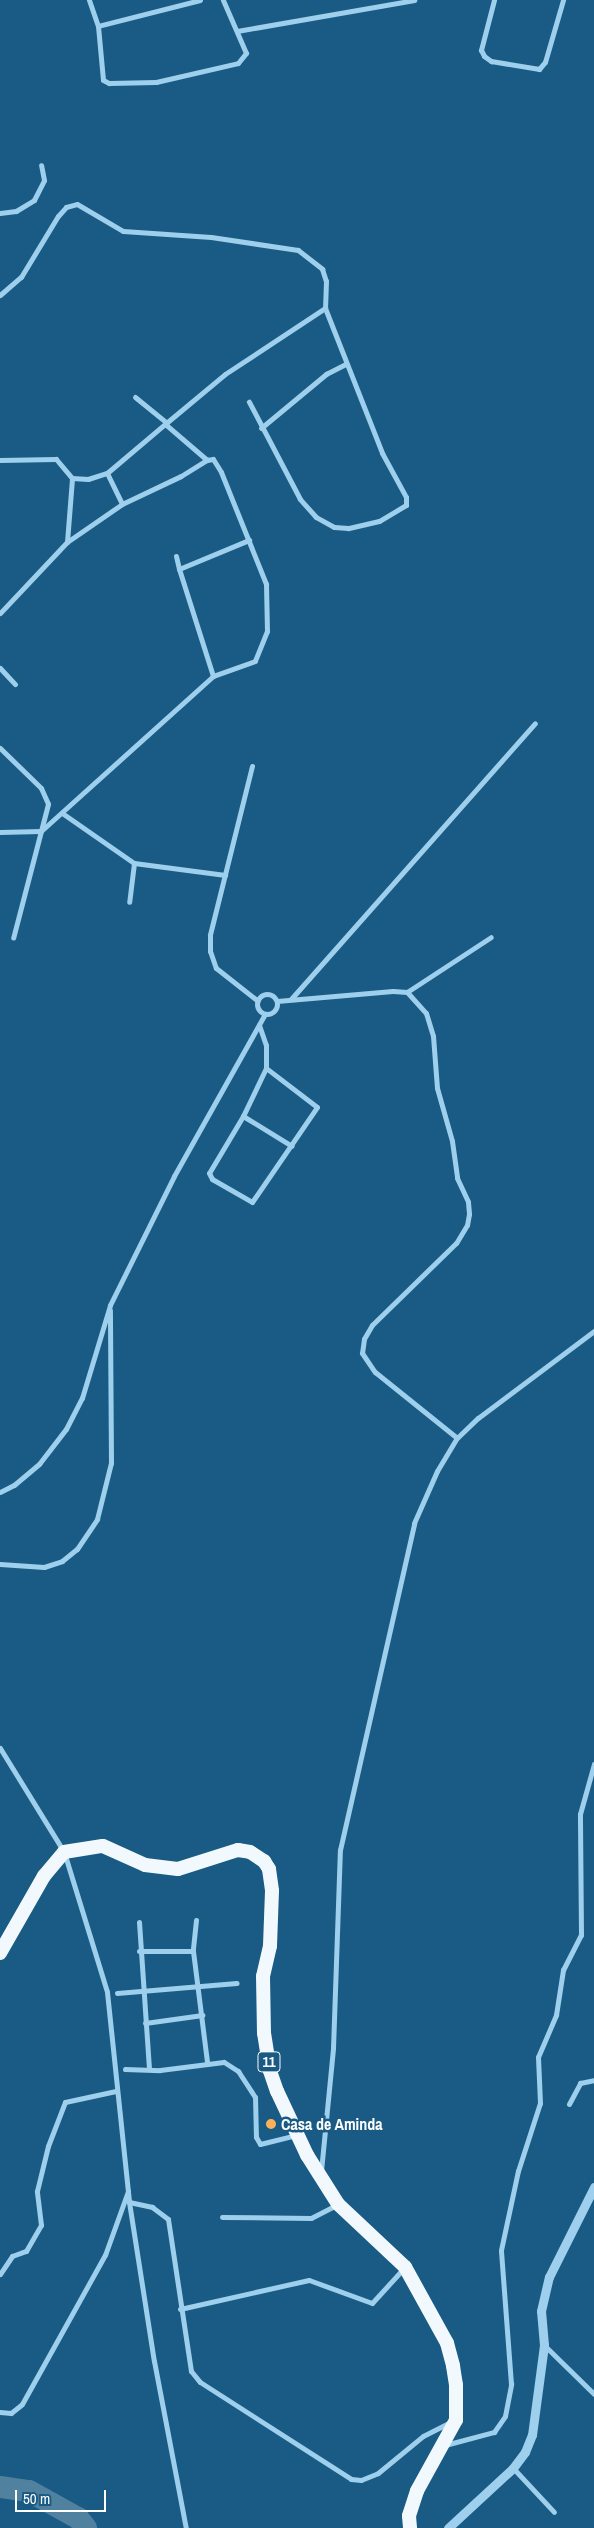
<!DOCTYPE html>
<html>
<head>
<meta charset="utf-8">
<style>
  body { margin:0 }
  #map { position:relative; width:594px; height:2528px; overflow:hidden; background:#195b84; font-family:"Archivo Narrow",sans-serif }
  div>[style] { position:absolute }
  .river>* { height:22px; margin:-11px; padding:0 11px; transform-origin:11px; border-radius:11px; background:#50819e }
  .minor>* { height:5px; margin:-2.5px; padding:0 2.5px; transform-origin:2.5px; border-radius:2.5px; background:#9ecfec }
  .minor>.ring { margin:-2.5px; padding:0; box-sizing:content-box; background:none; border:5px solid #9ecfec; border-radius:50% }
  .tertiary>* { height:9px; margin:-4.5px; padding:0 4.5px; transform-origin:4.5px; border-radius:4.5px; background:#9ecfec }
  .trunk>* { height:14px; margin:-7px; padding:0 7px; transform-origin:7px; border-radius:7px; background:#f1f9ff }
  .dots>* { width:14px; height:14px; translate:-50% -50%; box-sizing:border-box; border:2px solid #195b84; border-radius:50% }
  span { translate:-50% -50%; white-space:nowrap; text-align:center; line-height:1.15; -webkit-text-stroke:5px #195b84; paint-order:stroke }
  .shield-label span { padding:1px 4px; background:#195b84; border:1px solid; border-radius:4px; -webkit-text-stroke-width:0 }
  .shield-label { font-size:15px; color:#fff; font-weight:700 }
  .poi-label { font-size:16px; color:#fff; font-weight:700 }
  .left { translate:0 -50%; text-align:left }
  .scale { position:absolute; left:15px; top:2490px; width:91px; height:22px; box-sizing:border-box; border:2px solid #fff; border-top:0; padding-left:6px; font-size:15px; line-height:18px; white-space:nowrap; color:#fff; -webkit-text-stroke:4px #195b84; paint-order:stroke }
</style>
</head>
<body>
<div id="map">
  <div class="river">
    <i style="left:0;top:2487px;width:29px;rotate:8deg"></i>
    <i style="left:29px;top:2491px;width:56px;rotate:28.9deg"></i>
    <i style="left:78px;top:2518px;width:13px;rotate:51deg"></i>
  </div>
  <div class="minor">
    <i style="left:89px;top:0;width:28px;rotate:71deg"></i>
    <i style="left:200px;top:0;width:105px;rotate:165.7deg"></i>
    <i style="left:98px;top:26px;width:54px;rotate:84.7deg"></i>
    <i style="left:103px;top:80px;width:7px;rotate:27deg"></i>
    <i style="left:109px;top:83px;width:47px;rotate:-1.2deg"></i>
    <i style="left:156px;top:82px;width:84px;rotate:-13deg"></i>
    <i style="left:238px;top:63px;width:13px;rotate:-51deg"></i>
    <i style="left:246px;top:53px;width:58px;rotate:-113.5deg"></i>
    <i style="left:494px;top:0;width:52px;rotate:104.6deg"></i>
    <i style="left:481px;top:50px;width:7px;rotate:63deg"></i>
    <i style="left:484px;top:56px;width:9px;rotate:36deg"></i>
    <i style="left:491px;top:61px;width:49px;rotate:9.5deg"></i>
    <i style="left:539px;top:69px;width:9px;rotate:-49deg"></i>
    <i style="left:545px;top:62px;width:65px;rotate:-73.8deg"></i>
    <i style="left:237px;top:31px;width:180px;rotate:-9.9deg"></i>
    <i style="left:0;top:213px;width:16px;rotate:-7deg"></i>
    <i style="left:16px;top:211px;width:21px;rotate:-31deg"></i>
    <i style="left:34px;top:200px;width:22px;rotate:-63deg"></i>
    <i style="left:44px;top:180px;width:15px;rotate:-101deg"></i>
    <i style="left:0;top:295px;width:28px;rotate:-41deg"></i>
    <i style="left:21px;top:277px;width:71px;rotate:-58.8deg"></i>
    <i style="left:58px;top:216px;width:12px;rotate:-48deg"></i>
    <i style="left:66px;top:207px;width:11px;rotate:-15deg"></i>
    <i style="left:77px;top:204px;width:53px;rotate:30.4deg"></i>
    <i style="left:123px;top:231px;width:88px;rotate:3.9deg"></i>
    <i style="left:211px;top:237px;width:88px;rotate:8.5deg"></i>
    <i style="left:298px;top:250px;width:31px;rotate:38deg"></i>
    <i style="left:322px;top:269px;width:13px;rotate:72deg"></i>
    <i style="left:326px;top:281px;width:27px;rotate:92deg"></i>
    <i style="left:135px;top:397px;width:41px;rotate:39.1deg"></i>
    <i style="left:261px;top:428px;width:85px;rotate:-39.7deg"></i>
    <i style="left:326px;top:374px;width:22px;rotate:-27deg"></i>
    <i style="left:0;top:460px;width:56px;rotate:-1deg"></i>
    <i style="left:56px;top:459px;width:25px;rotate:50deg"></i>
    <i style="left:207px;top:460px;width:6px;rotate:-9deg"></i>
    <i style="left:213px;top:459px;width:15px;rotate:58deg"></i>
    <i style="left:221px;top:472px;width:121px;rotate:68.1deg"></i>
    <i style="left:266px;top:584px;width:47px;rotate:88.8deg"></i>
    <i style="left:267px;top:631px;width:32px;rotate:112deg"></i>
    <i style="left:255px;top:661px;width:45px;rotate:160.3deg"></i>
    <i style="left:107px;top:473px;width:34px;rotate:64deg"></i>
    <i style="left:122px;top:504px;width:65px;rotate:-25.4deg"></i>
    <i style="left:181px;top:476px;width:31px;rotate:-32deg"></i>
    <i style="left:207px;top:460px;width:55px;rotate:-139.4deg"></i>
    <i style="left:165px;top:424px;width:78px;rotate:-39.8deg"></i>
    <i style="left:225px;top:374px;width:120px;rotate:-33.4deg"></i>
    <i style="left:325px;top:308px;width:156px;rotate:68.5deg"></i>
    <i style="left:382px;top:453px;width:50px;rotate:61.4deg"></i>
    <i style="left:406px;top:497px;width:8px;rotate:90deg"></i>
    <i style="left:406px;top:505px;width:31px;rotate:149deg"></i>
    <i style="left:379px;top:521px;width:32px;rotate:167deg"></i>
    <i style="left:348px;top:528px;width:14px;rotate:-176deg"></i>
    <i style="left:334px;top:527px;width:21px;rotate:-151deg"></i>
    <i style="left:316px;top:517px;width:24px;rotate:-132deg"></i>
    <i style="left:300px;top:499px;width:110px;rotate:-117.7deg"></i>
    <i style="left:72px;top:478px;width:16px;rotate:4deg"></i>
    <i style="left:88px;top:479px;width:20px;rotate:-18deg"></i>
    <i style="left:107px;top:473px;width:76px;rotate:-40.2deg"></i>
    <i style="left:67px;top:542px;width:64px;rotate:-85.5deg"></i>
    <i style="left:176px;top:556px;width:13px;rotate:77deg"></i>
    <i style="left:179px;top:569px;width:76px;rotate:-22.5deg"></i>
    <i style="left:0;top:613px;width:98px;rotate:-46.7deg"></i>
    <i style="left:67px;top:542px;width:67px;rotate:-34.6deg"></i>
    <i style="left:0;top:668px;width:22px;rotate:47deg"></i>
    <i style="left:0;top:748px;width:57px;rotate:44.3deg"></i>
    <i style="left:41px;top:788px;width:17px;rotate:66deg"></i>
    <i style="left:48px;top:804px;width:138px;rotate:104.6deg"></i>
    <i style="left:252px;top:766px;width:174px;rotate:104deg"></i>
    <i style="left:210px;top:935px;width:16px;rotate:90deg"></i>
    <i style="left:210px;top:951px;width:18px;rotate:71deg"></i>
    <i style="left:216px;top:968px;width:53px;rotate:38.2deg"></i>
    <i style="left:62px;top:813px;width:88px;rotate:34.8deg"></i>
    <i style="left:134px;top:863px;width:39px;rotate:97deg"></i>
    <i style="left:0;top:832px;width:41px;rotate:-1.4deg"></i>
    <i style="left:41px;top:831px;width:232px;rotate:-42deg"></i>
    <i style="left:213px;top:676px;width:112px;rotate:-107.6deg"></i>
    <i style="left:134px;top:863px;width:92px;rotate:7.5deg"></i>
    <i style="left:407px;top:992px;width:100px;rotate:-33.2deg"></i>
    <i class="ring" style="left:257px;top:994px;width:15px;height:15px"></i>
    <i style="left:291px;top:999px;width:368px;rotate:-48.5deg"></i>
    <i style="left:277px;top:1001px;width:116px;rotate:-4.9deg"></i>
    <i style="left:393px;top:991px;width:14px;rotate:4deg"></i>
    <i style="left:407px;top:992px;width:28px;rotate:48deg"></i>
    <i style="left:426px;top:1013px;width:24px;rotate:73deg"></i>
    <i style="left:433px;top:1036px;width:52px;rotate:85.6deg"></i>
    <i style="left:437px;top:1088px;width:55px;rotate:74.2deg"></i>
    <i style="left:452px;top:1141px;width:37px;rotate:82deg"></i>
    <i style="left:457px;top:1178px;width:26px;rotate:65deg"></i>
    <i style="left:468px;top:1202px;width:12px;rotate:85deg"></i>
    <i style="left:469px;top:1214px;width:11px;rotate:100deg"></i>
    <i style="left:467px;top:1225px;width:21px;rotate:121deg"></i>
    <i style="left:456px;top:1243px;width:117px;rotate:135.7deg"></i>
    <i style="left:372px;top:1325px;width:16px;rotate:120deg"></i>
    <i style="left:364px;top:1339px;width:14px;rotate:98deg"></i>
    <i style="left:362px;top:1353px;width:23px;rotate:56deg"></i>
    <i style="left:375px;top:1372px;width:105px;rotate:38.8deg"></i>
    <i style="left:259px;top:1025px;width:21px;rotate:71deg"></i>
    <i style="left:266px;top:1045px;width:23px;rotate:90deg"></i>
    <i style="left:266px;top:1068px;width:53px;rotate:115.6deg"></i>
    <i style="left:243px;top:1116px;width:66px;rotate:120.8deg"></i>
    <i style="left:209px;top:1173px;width:7px;rotate:63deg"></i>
    <i style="left:212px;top:1179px;width:46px;rotate:29.9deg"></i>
    <i style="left:252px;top:1202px;width:115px;rotate:-55.6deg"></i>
    <i style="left:317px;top:1107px;width:64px;rotate:-142.6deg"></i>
    <i style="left:243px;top:1116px;width:57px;rotate:31.5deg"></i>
    <i style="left:0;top:1492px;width:16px;rotate:-27deg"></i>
    <i style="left:14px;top:1485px;width:33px;rotate:-40deg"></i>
    <i style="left:39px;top:1464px;width:44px;rotate:-52.4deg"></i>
    <i style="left:66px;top:1429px;width:35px;rotate:-63deg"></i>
    <i style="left:82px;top:1398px;width:97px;rotate:-73.2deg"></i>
    <i style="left:110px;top:1305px;width:144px;rotate:-63.6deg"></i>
    <i style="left:174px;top:1176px;width:186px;rotate:-60.7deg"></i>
    <i style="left:0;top:1564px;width:44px;rotate:3.9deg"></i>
    <i style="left:44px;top:1567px;width:19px;rotate:-18deg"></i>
    <i style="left:62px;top:1561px;width:19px;rotate:-39deg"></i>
    <i style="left:77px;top:1549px;width:36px;rotate:-56deg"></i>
    <i style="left:97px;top:1519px;width:58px;rotate:-76deg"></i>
    <i style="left:111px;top:1463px;width:153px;rotate:-90.4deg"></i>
    <i style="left:0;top:1748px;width:122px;rotate:58.4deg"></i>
    <i style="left:64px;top:1852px;width:146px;rotate:72.9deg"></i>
    <i style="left:107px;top:1992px;width:211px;rotate:84deg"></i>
    <i style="left:129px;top:2202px;width:161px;rotate:81.1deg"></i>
    <i style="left:154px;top:2361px;width:170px;rotate:79.2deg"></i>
    <i style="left:196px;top:1920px;width:31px;rotate:96deg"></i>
    <i style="left:193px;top:1951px;width:112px;rotate:82.8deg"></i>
    <i style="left:139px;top:1922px;width:146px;rotate:86.1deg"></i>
    <i style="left:139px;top:1951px;width:54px"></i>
    <i style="left:117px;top:1993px;width:120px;rotate:-4.8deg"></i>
    <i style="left:145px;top:2023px;width:58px;rotate:-8deg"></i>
    <i style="left:125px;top:2069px;width:35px;rotate:2deg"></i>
    <i style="left:160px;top:2070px;width:64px;rotate:-7.1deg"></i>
    <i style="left:224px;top:2062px;width:17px;rotate:33deg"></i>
    <i style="left:238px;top:2071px;width:31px;rotate:57deg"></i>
    <i style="left:255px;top:2097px;width:40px;rotate:88.6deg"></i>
    <i style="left:256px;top:2137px;width:8px;rotate:60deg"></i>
    <i style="left:260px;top:2144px;width:38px;rotate:-14deg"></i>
    <i style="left:569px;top:2104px;width:24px;rotate:-62deg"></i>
    <i style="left:580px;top:2083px;width:14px;rotate:-12deg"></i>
    <i style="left:321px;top:2171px;width:124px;rotate:-84.4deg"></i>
    <i style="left:333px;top:2048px;width:198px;rotate:-88deg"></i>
    <i style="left:340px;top:1850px;width:335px;rotate:-77.2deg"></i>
    <i style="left:414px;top:1523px;width:57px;rotate:-66.1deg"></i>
    <i style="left:437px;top:1471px;width:39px;rotate:-59deg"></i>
    <i style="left:457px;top:1438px;width:29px;rotate:-44deg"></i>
    <i style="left:478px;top:1418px;width:145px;rotate:-36.9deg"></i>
    <i style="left:129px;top:2202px;width:24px;rotate:12deg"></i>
    <i style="left:152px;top:2207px;width:20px;rotate:37deg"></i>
    <i style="left:168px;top:2219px;width:154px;rotate:81.4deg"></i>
    <i style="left:191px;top:2371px;width:14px;rotate:51deg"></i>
    <i style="left:200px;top:2382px;width:179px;rotate:32.7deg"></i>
    <i style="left:351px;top:2479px;width:10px;rotate:6deg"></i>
    <i style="left:361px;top:2480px;width:18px;rotate:-22deg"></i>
    <i style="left:378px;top:2473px;width:58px;rotate:-39.4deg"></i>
    <i style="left:423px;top:2436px;width:31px;rotate:-27deg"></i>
    <i style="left:222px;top:2217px;width:89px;rotate:0.6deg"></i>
    <i style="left:311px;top:2218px;width:29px;rotate:-27deg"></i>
    <i style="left:0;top:2274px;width:22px;rotate:-56deg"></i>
    <i style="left:12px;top:2256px;width:15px;rotate:-20deg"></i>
    <i style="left:26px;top:2251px;width:30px;rotate:-60deg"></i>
    <i style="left:41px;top:2225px;width:34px;rotate:-97deg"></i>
    <i style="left:37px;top:2191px;width:46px;rotate:-76.3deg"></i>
    <i style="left:48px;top:2146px;width:47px;rotate:-68.9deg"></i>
    <i style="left:65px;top:2102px;width:52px;rotate:-12.2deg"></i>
    <i style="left:180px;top:2309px;width:132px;rotate:-12.7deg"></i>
    <i style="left:309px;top:2280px;width:67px;rotate:20.1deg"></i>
    <i style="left:372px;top:2303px;width:47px;rotate:-47.6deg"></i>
    <i style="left:544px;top:2345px;width:70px;rotate:44.4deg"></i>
    <i style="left:0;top:2412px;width:11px;rotate:5deg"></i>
    <i style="left:11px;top:2413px;width:14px;rotate:-39deg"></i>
    <i style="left:22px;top:2404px;width:171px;rotate:-60.9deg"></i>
    <i style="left:105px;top:2255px;width:68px;rotate:-70.2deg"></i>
    <i style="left:445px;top:2445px;width:51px;rotate:-14.9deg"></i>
    <i style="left:494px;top:2432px;width:19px;rotate:-55deg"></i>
    <i style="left:505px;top:2416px;width:33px;rotate:-79deg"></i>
    <i style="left:511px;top:2384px;width:134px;rotate:-94.3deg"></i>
    <i style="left:501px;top:2250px;width:81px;rotate:-77.9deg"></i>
    <i style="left:518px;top:2171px;width:71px;rotate:-72.1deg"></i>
    <i style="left:540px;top:2103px;width:46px;rotate:-92.5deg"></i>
    <i style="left:538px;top:2057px;width:46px;rotate:-66.8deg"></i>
    <i style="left:556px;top:2015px;width:46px;rotate:-81.2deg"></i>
    <i style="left:563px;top:1970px;width:39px;rotate:-63deg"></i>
    <i style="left:581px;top:1935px;width:121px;rotate:-90.5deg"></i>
    <i style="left:580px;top:1814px;width:52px;rotate:-74.4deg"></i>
    <i style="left:513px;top:2468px;width:60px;rotate:47deg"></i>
  </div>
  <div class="tertiary">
    <i style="left:448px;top:2528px;width:88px;rotate:-42.7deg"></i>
    <i style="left:513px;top:2468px;width:20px;rotate:-53deg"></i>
    <i style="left:525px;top:2452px;width:18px;rotate:-68deg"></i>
    <i style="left:532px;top:2435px;width:91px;rotate:-82.4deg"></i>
    <i style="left:544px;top:2345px;width:34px;rotate:-95deg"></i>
    <i style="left:541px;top:2311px;width:35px;rotate:-77deg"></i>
    <i style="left:549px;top:2277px;width:101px;rotate:-63.4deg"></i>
  </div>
  <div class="trunk">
    <i style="left:0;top:1953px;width:89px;rotate:-60.3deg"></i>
    <i style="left:44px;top:1876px;width:31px;rotate:-50deg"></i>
    <i style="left:64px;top:1852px;width:39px;rotate:-9deg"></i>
    <i style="left:103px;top:1846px;width:46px;rotate:24.3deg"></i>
    <i style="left:145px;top:1865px;width:33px;rotate:7deg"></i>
    <i style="left:178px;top:1869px;width:63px;rotate:-17.6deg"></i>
    <i style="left:238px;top:1850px;width:12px;rotate:9deg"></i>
    <i style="left:250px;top:1852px;width:17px;rotate:33deg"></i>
    <i style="left:264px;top:1861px;width:9px;rotate:58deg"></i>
    <i style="left:269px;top:1869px;width:22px;rotate:82deg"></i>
    <i style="left:272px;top:1891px;width:55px;rotate:92.1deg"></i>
    <i style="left:270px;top:1946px;width:31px;rotate:103deg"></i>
    <i style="left:263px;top:1976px;width:57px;rotate:89deg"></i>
    <i style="left:264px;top:2033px;width:38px;rotate:81deg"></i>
    <i style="left:270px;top:2071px;width:21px;rotate:71deg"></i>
    <i style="left:277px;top:2091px;width:71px;rotate:64.9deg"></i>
    <i style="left:307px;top:2155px;width:58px;rotate:57.7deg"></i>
    <i style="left:338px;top:2204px;width:92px;rotate:43.2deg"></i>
    <i style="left:405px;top:2267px;width:87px;rotate:61.1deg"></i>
    <i style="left:447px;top:2343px;width:24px;rotate:75deg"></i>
    <i style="left:453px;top:2366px;width:19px;rotate:81deg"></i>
    <i style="left:456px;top:2385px;width:35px;rotate:90deg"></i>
    <i style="left:456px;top:2420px;width:81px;rotate:118.8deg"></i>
    <i style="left:417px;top:2491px;width:26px;rotate:108deg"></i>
    <i style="left:409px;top:2516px;width:12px;rotate:85deg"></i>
  </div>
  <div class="dots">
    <i style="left:271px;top:2124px;background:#ffb159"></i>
  </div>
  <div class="shield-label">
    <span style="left:269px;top:2062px">11</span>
  </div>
  <div class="poi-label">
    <span class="left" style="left:281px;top:2124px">Casa de Aminda</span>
  </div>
  <div class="scale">50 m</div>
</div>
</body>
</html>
